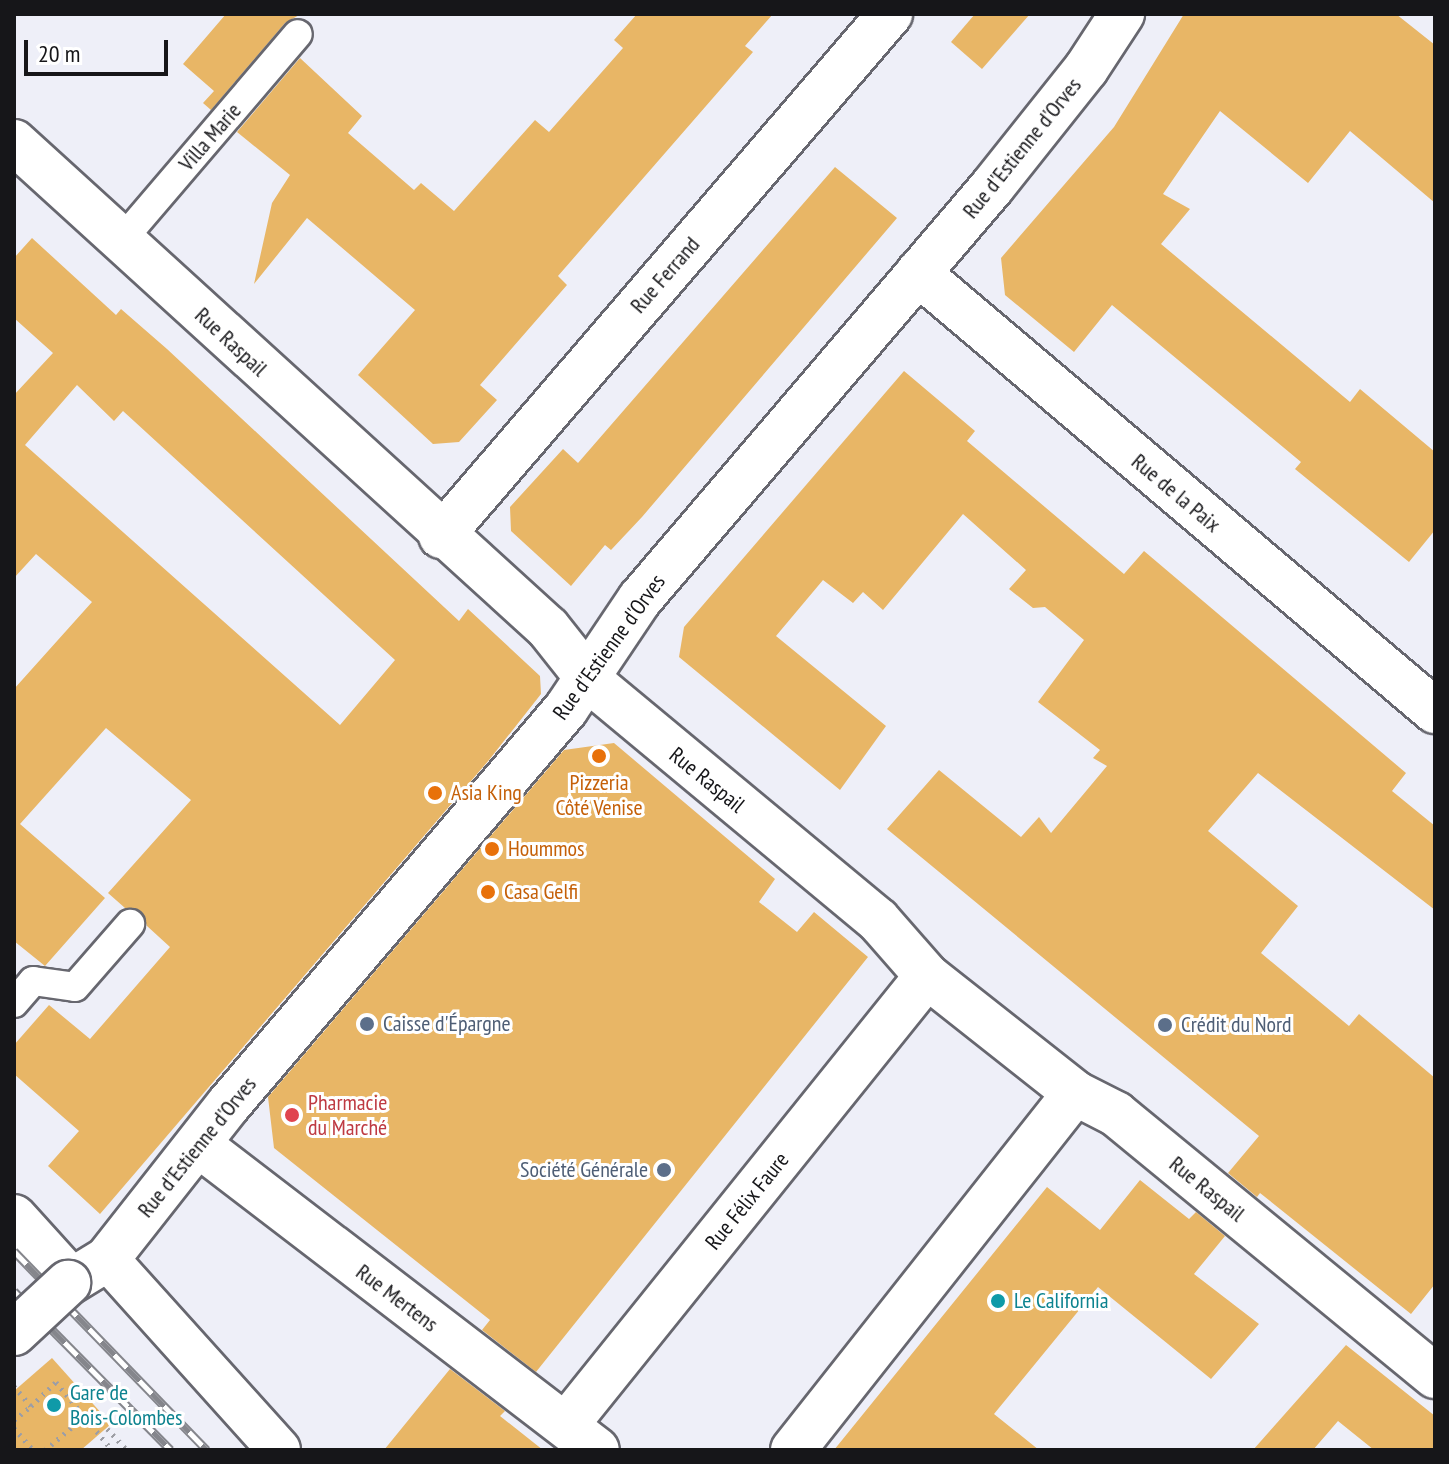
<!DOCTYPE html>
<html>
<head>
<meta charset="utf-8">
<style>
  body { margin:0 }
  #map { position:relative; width:1449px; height:1464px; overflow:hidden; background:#eeeff8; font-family:"PT Sans Narrow",sans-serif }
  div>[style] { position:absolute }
  .building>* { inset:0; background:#e8b666 }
  .path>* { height:5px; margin-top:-2.5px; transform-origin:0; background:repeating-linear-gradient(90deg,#9d9ea5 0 2px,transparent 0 8px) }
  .roads { filter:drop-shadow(2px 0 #67676f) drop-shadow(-2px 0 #67676f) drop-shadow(0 2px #67676f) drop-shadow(0 -2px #67676f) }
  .service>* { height:28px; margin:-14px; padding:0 14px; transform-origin:14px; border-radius:14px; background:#fff }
  .pedestrian>* { height:42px; margin:-21px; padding:0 21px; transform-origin:21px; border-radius:21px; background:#fff }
  .minor>* { height:44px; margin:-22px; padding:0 22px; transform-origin:22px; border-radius:22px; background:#fff }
  .tertiary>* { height:44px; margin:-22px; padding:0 22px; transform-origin:22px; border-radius:22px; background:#fff }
  .rail>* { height:9px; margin-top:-4.5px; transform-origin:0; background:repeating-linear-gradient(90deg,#fff 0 18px,#85868c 0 36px); box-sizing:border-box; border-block:2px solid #85868c }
  .bridges { filter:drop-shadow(2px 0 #67676f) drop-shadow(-2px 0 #67676f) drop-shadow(0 2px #67676f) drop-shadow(0 -2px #67676f) }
  .tertiary-bridge>* { height:44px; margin:-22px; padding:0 22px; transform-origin:22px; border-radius:22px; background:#fff }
  .dots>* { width:22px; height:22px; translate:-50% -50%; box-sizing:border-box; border:4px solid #fff; border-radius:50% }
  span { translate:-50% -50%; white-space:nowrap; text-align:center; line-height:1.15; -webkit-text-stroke:6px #fff; paint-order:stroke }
  .street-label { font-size:22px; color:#161619 }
  .food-label { font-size:22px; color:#c56008 }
  .left { translate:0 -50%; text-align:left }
  .service-label { font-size:22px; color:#4e5e75 }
  .right { translate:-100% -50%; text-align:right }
  .health-label { font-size:22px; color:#be3a42 }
  .culture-label { font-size:22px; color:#0d838f }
  .frame { position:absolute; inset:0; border:16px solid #161619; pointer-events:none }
  .scale { position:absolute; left:24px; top:40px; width:144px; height:36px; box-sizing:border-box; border:4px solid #161619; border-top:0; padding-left:10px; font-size:24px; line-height:28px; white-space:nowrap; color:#161619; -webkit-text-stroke:6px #fff; paint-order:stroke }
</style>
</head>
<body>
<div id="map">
  <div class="building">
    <i style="clip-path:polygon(226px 14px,301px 14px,285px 23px,211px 110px,203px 103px,214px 91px,183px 64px)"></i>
    <i style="clip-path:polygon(637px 14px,773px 14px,745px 46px,753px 52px,558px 276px,567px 285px,480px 385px,497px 400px,459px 442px,433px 444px,358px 375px,415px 310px,307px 218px,254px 284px,272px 203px,290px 175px,237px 132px,300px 58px,362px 116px,348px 133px,414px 190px,421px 183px,454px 211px,535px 120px,549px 132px,623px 48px,614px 40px)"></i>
    <i style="clip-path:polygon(975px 14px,1030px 14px,982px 69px,951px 42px)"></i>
    <i style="clip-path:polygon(1184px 14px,1396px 14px,1435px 45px,1435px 203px,1350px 131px,1308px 183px,1220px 111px,1163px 194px,1190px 209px,1161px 244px,1350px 402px,1360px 389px,1435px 452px,1435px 530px,1409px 562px,1295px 469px,1301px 462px,1112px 305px,1074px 352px,1005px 295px,1001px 258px,1114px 127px)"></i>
    <i style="clip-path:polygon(835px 167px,897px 218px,642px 517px,611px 550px,605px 545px,571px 586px,511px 531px,510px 507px,563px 449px,578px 463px)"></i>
    <i style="clip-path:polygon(evenodd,32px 238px,116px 315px,121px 309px,167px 349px,459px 621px,468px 609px,540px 676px,541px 694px,489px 760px,100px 1214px,48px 1166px,79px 1131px,14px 1074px,14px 1045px,49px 1005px,90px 1039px,170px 947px,147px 926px,142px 912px,125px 908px,108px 893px,191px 800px,106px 728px,20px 824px,105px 898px,45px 966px,14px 941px,14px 689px,92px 602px,36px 554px,14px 578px,14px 395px,53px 353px,14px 318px,14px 258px,32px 238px,77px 385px,114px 421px,123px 411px,395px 660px,340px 725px,25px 445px,77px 385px)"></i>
    <i style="clip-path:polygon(904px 371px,975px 431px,967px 441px,1124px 574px,1144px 551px,1406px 773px,1392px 791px,1435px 826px,1435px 910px,1258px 773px,1208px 831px,1298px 906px,1261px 953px,1349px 1026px,1359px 1014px,1435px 1078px,1435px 1284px,1411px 1314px,1260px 1193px,1257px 1197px,1228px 1173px,1259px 1136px,887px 829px,939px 770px,1021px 837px,1039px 817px,1051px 833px,1107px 766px,1093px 758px,1100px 750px,1038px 702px,1084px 640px,1045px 607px,1033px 608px,1009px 589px,1026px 570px,963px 514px,883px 610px,863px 592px,853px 603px,823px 580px,776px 636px,886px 726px,840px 790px,679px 657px,684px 627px)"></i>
    <i style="clip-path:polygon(614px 743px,775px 879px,759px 902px,797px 932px,814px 912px,868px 957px,536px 1372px,482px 1330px,490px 1320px,274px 1148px,268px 1097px,564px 750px)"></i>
    <i style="clip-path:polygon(1140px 1180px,1189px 1219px,1196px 1212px,1225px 1236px,1194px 1274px,1259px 1324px,1211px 1379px,1098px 1287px,994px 1414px,1039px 1450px,834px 1450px,1047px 1187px,1100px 1230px)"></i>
    <i style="clip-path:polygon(1346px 1345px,1435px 1416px,1435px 1450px,1374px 1450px,1338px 1421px,1313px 1450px,1253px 1450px)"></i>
    <i style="clip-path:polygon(52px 1358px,111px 1424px,81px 1450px,14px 1450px,14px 1391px)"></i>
    <i style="clip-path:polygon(450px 1369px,505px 1411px,500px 1416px,543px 1450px,384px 1450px)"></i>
  </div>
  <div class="path">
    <i style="left:14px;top:1386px;width:26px;rotate:50deg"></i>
    <i style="left:31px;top:1406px;width:35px;rotate:-44deg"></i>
    <i style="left:56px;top:1382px;width:88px;rotate:50.5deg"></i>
    <i style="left:14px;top:1420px;width:22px;rotate:-39deg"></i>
    <i style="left:14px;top:1428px;width:29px;rotate:49deg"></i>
    <i style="left:45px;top:1450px;width:60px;rotate:-40.3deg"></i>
    <i style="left:91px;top:1411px;width:53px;rotate:47.3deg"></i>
  </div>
  <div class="roads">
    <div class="service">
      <i style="left:121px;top:241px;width:272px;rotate:-49.5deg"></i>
      <i style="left:14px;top:1003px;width:29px;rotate:-49deg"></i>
      <i style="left:33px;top:981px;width:42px;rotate:8.1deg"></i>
      <i style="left:75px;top:987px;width:84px;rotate:-48.9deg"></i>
    </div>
    <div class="pedestrian">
      <i style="left:119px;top:1272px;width:239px;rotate:48deg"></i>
    </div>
    <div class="minor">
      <i style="left:14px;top:142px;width:722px;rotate:42.31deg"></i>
      <i style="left:548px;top:628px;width:68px;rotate:51.6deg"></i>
      <i style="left:590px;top:681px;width:374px;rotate:39.7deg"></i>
      <i style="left:878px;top:920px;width:74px;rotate:48.8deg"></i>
      <i style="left:927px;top:976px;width:189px;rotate:38.3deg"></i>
      <i style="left:1075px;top:1093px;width:46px;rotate:27.1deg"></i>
      <i style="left:1116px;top:1114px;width:413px;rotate:39.4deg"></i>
      <i style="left:918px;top:273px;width:678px;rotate:40.27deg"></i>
      <i style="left:441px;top:536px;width:689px;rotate:-49.3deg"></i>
      <i style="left:199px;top:1145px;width:501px;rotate:37.46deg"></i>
      <i style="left:14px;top:1217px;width:85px;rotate:47.9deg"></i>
      <i style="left:566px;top:1425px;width:576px;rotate:-51.2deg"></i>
      <i style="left:793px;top:1450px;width:455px;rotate:-51.7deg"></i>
    </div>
    <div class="tertiary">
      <i style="left:68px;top:1283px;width:46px;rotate:-31.6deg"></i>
      <i style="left:107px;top:1259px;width:197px;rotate:-51.8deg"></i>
      <i style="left:229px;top:1104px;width:519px;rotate:-49.53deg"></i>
      <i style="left:566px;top:709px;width:133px;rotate:-56.1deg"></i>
      <i style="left:640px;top:599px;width:542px;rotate:-49.49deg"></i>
      <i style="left:992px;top:187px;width:151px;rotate:-51.5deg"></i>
      <i style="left:1086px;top:69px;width:66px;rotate:-56.8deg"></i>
    </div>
  </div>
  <div class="rail">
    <i style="left:14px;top:1251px;width:277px;rotate:45.9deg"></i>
    <i style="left:14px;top:1291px;width:223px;rotate:45.4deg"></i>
  </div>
  <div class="bridges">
    <div class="tertiary-bridge">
      <i style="left:14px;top:1333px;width:74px;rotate:-42.8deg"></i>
    </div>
  </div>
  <div class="dots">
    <i style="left:599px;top:756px;background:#e8710a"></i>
    <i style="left:435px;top:793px;background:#e8710a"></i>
    <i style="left:492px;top:849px;background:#e8710a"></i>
    <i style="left:488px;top:892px;background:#e8710a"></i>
    <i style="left:367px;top:1024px;background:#5c6f8a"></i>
    <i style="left:1165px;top:1025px;background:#5c6f8a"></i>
    <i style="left:292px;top:1115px;background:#e0444e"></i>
    <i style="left:664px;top:1170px;background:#5c6f8a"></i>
    <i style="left:998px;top:1301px;background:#0f9aa8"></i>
    <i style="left:54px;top:1405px;background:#0f9aa8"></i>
  </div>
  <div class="street-label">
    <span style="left:210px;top:137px;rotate:-49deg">Villa Marie</span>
    <span style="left:1022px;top:148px;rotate:-51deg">Rue d'Estienne d'Orves</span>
    <span style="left:665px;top:275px;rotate:-49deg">Rue Ferrand</span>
    <span style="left:231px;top:342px;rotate:43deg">Rue Raspail</span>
    <span style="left:1176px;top:493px;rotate:40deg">Rue de la Paix</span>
    <span style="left:609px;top:647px;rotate:-54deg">Rue d'Estienne d'Orves</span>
    <span style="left:707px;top:780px;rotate:39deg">Rue Raspail</span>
    <span style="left:197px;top:1147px;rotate:-51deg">Rue d'Estienne d'Orves</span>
    <span style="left:1207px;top:1189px;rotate:39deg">Rue Raspail</span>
    <span style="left:747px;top:1201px;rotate:-51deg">Rue Félix Faure</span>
    <span style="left:397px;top:1298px;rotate:37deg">Rue Mertens</span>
  </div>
  <div class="food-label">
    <span style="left:599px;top:795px">Pizzeria<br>Côté Venise</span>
    <span class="left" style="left:451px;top:793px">Asia King</span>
    <span class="left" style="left:508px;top:849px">Hoummos</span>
    <span class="left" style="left:504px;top:892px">Casa Gelfi</span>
  </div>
  <div class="service-label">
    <span class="left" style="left:383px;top:1024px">Caisse d'Épargne</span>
    <span class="left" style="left:1181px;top:1025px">Crédit du Nord</span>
    <span class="right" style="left:648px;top:1170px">Société Générale</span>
  </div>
  <div class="health-label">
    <span class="left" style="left:308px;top:1115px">Pharmacie<br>du Marché</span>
  </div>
  <div class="culture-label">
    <span class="left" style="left:1014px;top:1301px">Le California</span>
    <span class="left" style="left:70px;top:1405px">Gare de<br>Bois-Colombes</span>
  </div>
  <div class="frame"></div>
  <div class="scale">20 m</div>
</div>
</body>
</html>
